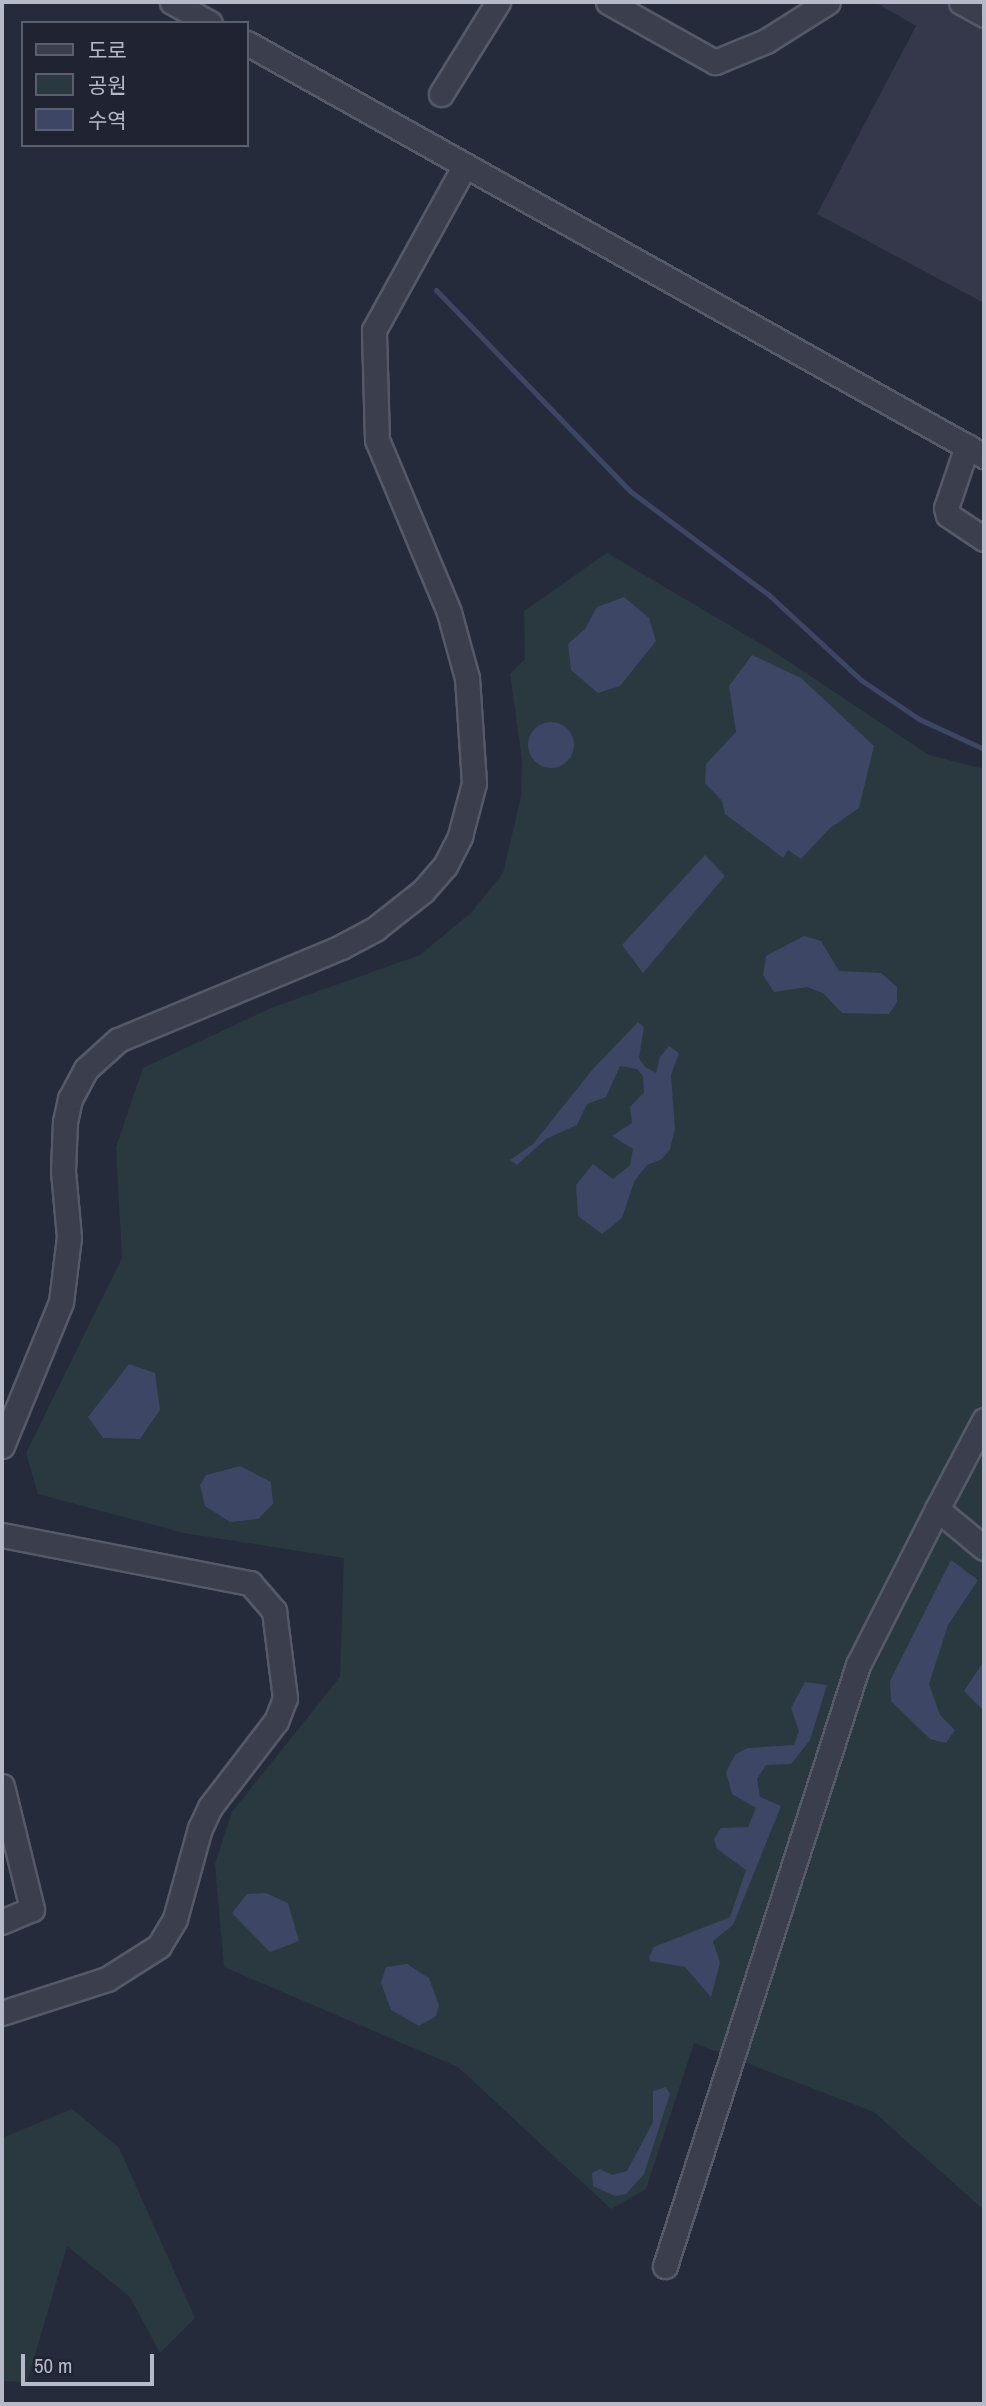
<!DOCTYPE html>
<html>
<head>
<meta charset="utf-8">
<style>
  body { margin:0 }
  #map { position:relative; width:986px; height:2406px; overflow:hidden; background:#262b3c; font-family:"Archivo Narrow","Noto Sans KR",sans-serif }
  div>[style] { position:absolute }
  .airport>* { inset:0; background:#34384a }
  .green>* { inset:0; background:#29393f }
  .water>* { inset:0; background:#3d4664 }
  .round { border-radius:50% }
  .stream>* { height:5px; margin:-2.5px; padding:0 2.5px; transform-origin:2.5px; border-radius:2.5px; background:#3d4664 }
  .roads { filter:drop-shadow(2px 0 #555968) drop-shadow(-2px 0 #555968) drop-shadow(0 2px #555968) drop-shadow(0 -2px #555968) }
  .minor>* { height:23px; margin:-11.5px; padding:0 11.5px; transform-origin:11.5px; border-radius:11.5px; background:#3a3e4d }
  span { translate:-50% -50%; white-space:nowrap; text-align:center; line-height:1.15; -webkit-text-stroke:6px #1f2332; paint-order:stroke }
  .frame { position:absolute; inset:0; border:4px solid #b6b9c8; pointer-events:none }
  .legend { position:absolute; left:21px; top:21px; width:228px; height:126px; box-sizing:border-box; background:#1f2332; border:2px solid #5b5f6e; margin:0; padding:9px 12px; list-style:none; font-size:21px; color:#b6b9c8 }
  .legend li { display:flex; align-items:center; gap:14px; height:35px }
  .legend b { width:35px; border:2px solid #5b5f6e }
  .scale { position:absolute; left:21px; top:2354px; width:133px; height:32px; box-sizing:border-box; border:4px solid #b6b9c8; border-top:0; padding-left:9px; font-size:21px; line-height:24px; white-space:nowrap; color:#b6b9c8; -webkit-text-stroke:5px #1f2332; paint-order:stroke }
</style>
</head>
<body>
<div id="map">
  <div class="airport">
    <i style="clip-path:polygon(875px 2px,984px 2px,984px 303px,817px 214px,916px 26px)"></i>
  </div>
  <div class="green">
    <i style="clip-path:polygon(607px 553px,773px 651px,929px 755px,984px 769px,984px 2210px,874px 2112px,694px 2043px,646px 2189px,611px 2209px,458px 2067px,224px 1967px,215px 1864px,232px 1812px,340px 1677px,344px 1558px,184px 1533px,38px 1494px,26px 1453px,122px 1258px,116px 1147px,143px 1068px,271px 1008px,420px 955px,472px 912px,503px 873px,521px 797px,522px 759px,510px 674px,525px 659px,524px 611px)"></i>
    <i style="clip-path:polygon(72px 2109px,119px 2148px,195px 2318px,160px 2353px,130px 2297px,67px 2246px,27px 2382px,2px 2381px,2px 2138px)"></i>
  </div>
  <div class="water">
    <i style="clip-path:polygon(624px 597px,649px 618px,656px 641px,620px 686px,598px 693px,571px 670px,568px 644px,585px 629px,597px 607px)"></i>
    <i style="clip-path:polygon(752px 655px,801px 678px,874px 746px,859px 808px,830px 828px,801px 859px,788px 850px,783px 858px,725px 814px,722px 801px,705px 783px,706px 764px,736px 732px,729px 686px)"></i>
    <i class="round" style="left:528px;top:722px;width:46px;height:46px"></i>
    <i style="clip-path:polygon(705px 855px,725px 876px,643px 973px,622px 945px)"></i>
    <i style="clip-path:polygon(804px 936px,821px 941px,839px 971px,881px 973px,897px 987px,897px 1002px,889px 1014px,842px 1013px,823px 993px,807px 987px,774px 992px,763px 975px,766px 956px)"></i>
    <i style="clip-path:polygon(638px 1022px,644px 1027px,639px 1058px,645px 1067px,656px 1073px,660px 1057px,669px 1046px,679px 1053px,671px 1075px,675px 1129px,670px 1149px,662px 1159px,647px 1165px,634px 1182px,622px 1218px,602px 1234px,578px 1216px,576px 1185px,593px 1164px,613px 1179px,630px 1165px,633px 1149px,612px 1136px,632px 1123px,630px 1107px,644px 1092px,643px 1076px,637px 1069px,620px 1066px,606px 1097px,587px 1104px,577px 1125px,546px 1139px,517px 1165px,510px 1160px,533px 1144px,593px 1069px)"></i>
    <i style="clip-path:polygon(129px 1364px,155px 1373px,160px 1410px,140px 1439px,103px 1438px,88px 1417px)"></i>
    <i style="clip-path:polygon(240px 1466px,271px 1482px,273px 1504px,258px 1519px,230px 1522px,205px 1506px,200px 1485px,206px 1475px)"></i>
    <i style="clip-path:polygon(951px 1560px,978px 1580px,948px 1625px,929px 1684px,940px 1715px,955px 1730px,946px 1743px,930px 1739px,891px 1701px,890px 1681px)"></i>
    <i style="clip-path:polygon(984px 1661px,984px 1711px,964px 1691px)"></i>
    <i style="clip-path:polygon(805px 1682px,827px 1685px,810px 1740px,791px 1764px,766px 1765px,757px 1779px,760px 1797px,781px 1806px,733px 1925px,713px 1941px,720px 1963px,711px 1997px,685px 1967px,650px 1961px,649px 1957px,654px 1947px,730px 1917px,746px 1870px,717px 1849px,714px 1839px,721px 1828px,748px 1827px,756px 1808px,732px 1794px,726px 1772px,735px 1755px,747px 1748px,794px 1745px,799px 1731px,791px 1708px)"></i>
    <i style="clip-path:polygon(266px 1893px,288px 1903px,299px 1941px,270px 1952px,232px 1913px,247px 1894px)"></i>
    <i style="clip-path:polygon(407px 1964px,429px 1978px,439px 2005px,436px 2016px,419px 2026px,391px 2010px,381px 1983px,386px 1967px)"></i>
    <i style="clip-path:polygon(666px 2087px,670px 2094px,644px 2174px,626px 2194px,615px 2196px,593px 2186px,592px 2173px,600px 2169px,612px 2175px,627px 2171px,653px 2122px,653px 2091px)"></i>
  </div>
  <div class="stream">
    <i style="left:436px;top:290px;width:279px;rotate:46deg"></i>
    <i style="left:630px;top:491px;width:174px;rotate:36.8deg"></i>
    <i style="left:769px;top:595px;width:125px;rotate:42.7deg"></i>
    <i style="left:861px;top:680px;width:70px;rotate:33.9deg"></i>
    <i style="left:919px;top:719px;width:72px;rotate:24.8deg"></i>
  </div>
  <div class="roads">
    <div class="minor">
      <i style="left:172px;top:2px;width:43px;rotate:28.9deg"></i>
      <i style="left:608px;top:2px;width:123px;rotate:29.3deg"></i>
      <i style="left:715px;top:62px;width:55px;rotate:-22.4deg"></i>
      <i style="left:766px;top:41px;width:73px;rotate:-32.2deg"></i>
      <i style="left:961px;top:2px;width:26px;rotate:29deg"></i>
      <i style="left:247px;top:43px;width:845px;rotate:29.27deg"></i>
      <i style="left:441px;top:94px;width:108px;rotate:-58.2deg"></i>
      <i style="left:967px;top:446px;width:65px;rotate:108.7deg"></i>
      <i style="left:946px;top:508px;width:7px;rotate:74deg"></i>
      <i style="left:948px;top:515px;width:43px;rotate:33.7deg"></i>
      <i style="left:984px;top:1420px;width:101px;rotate:117.8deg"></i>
      <i style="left:937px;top:1509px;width:61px;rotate:39.7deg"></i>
      <i style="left:2px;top:1446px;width:156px;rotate:-67.7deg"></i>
      <i style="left:61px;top:1302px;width:65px;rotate:-83deg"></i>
      <i style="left:69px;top:1237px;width:66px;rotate:-95.2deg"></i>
      <i style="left:63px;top:1171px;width:49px;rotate:-87.7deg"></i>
      <i style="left:65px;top:1122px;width:24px;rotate:-78deg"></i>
      <i style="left:70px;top:1099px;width:34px;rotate:-62deg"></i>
      <i style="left:86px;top:1069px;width:43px;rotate:-42.2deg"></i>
      <i style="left:118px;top:1040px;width:242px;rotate:-22.6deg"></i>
      <i style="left:341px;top:947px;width:40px;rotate:-28deg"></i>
      <i style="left:376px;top:928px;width:60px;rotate:-38.2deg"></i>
      <i style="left:423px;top:891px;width:33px;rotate:-49deg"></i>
      <i style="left:445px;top:866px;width:34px;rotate:-63deg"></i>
      <i style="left:460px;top:836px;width:55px;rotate:-75.2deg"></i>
      <i style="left:474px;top:783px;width:105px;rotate:-93.8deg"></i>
      <i style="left:467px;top:678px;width:68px;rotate:-105.3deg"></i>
      <i style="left:449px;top:612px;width:186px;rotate:-112.7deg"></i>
      <i style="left:377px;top:440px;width:110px;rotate:-91.6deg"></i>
      <i style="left:374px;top:330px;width:188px;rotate:-61.1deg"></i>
      <i style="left:2px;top:1535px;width:253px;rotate:11deg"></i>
      <i style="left:250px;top:1583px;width:37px;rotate:49deg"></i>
      <i style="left:274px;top:1611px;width:88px;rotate:82.8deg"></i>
      <i style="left:285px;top:1698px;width:25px;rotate:111deg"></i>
      <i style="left:276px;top:1721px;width:108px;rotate:127.5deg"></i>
      <i style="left:210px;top:1807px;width:23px;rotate:115deg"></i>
      <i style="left:200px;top:1828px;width:94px;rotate:105.4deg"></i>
      <i style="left:175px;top:1919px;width:31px;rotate:121deg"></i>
      <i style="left:159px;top:1946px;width:62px;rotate:147.6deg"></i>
      <i style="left:107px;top:1979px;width:110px;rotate:162.1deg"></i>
      <i style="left:2px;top:1786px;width:127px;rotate:76.3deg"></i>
      <i style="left:32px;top:1909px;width:33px;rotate:157deg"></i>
      <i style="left:665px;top:2266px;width:631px;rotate:-72.2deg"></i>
      <i style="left:858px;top:1665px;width:175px;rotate:-63.1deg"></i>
    </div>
  </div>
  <div class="frame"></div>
  <ul class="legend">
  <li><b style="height:9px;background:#3a3e4d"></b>도로</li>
  <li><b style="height:19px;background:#29393f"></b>공원</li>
  <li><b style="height:19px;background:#3d4664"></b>수역</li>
  </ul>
  <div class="scale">50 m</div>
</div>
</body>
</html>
